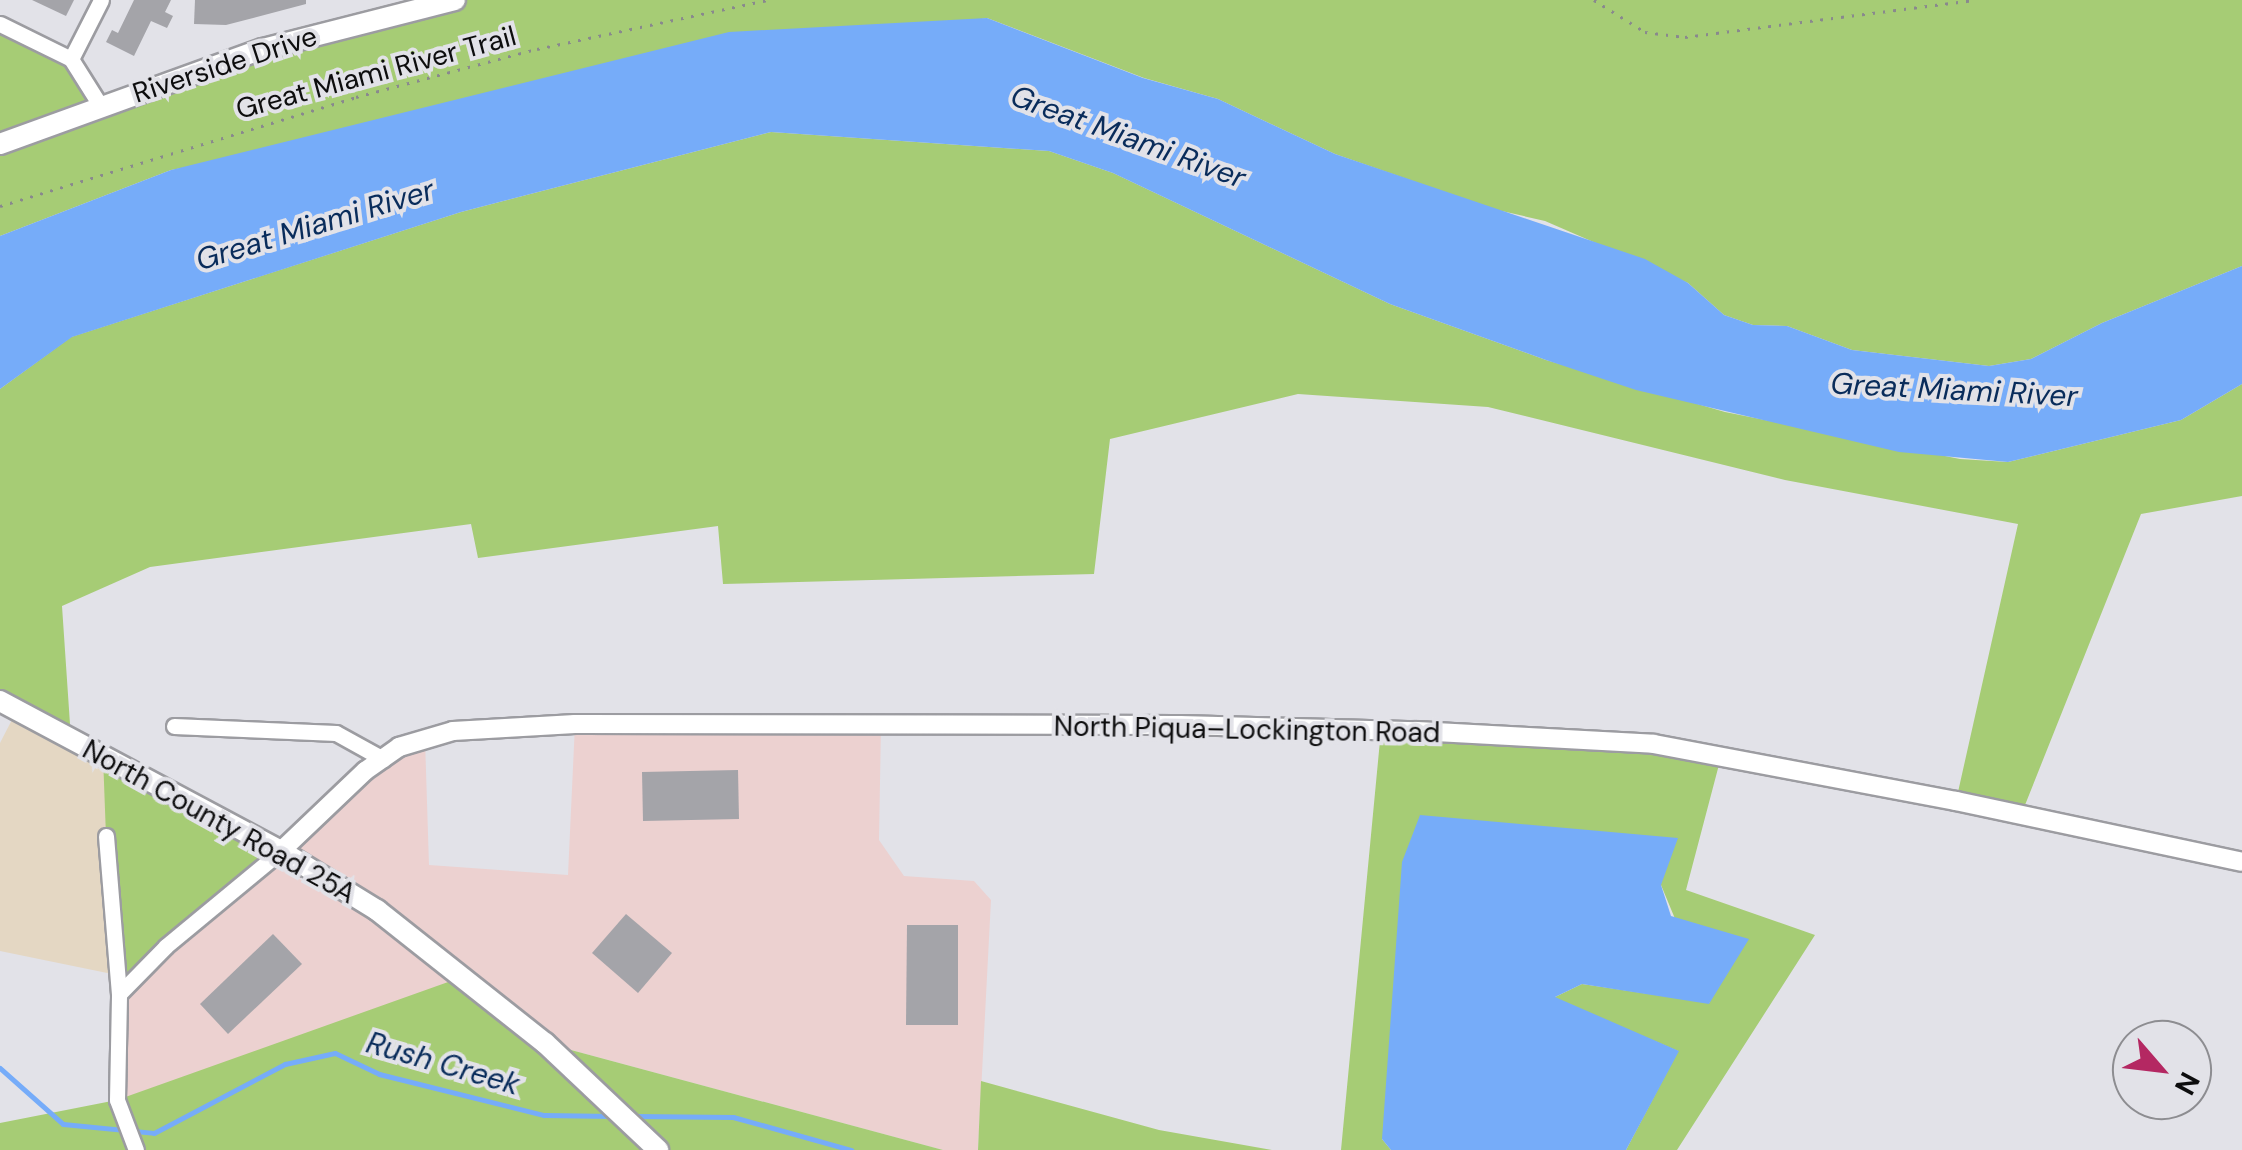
<!DOCTYPE html>
<html>
<head>
<meta charset="utf-8">
<style>
  body { margin:0 }
  #map { position:relative; width:2242px; height:1150px; overflow:hidden; background:#e2e2e8; font-family:"DM Sans",sans-serif }
  div>[style] { position:absolute }
  .commercial>* { inset:0; background:#e4d7c3 }
  .industrial>* { inset:0; background:#ecd1d0 }
  .green>* { inset:0; background:#a6cc75 }
  .water>* { inset:0; background:#76acf9 }
  .stream>* { height:5px; margin:-2.5px; padding:0 2.5px; transform-origin:2.5px; border-radius:2.5px; background:#76acf9 }
  .building>* { inset:0; background:#a4a4a9 }
  .path>* { height:2.5px; margin-top:-1.25px; transform-origin:0; background:repeating-linear-gradient(90deg,#89898d 0 2.5px,transparent 0 10.5px) }
  .roads { filter:drop-shadow(2px 0 #9c9ca1) drop-shadow(-2px 0 #9c9ca1) drop-shadow(0 2px #9c9ca1) drop-shadow(0 -2px #9c9ca1) }
  .minor>* { height:15px; margin:-7.5px; padding:0 7.5px; transform-origin:7.5px; border-radius:7.5px; background:#fff }
  .tertiary>* { height:18px; margin:-9px; padding:0 9px; transform-origin:9px; border-radius:9px; background:#fff }
  .secondary>* { height:20px; margin:-10px; padding:0 10px; transform-origin:10px; border-radius:10px; background:#fff }
  span { translate:-50% -50%; white-space:nowrap; text-align:center; line-height:1.15; -webkit-text-stroke:8px #e2e2e8; paint-order:stroke }
  .street-label { font-size:28px; color:#0d0d0e }
  .water-label { font-size:30px; color:#092c5b; font-style:italic }
  .north { position:absolute; left:2112px; top:1020px; width:100px; height:100px; box-sizing:border-box; background:#e2e2e8; border:2px solid #8d8d91; border-radius:50%; rotate:118deg; font-size:28px; font-weight:700; line-height:40px; text-align:center; color:#0d0d0e }
  .north::after { content:''; display:block; margin:auto; width:35px; height:45px; background:#b42862; clip-path:polygon(50% 0,100% 100%,50% 72%,0 100%) }
</style>
</head>
<body>
<div id="map">
  <div class="commercial">
    <i style="clip-path:polygon(17px 710px,103px 756px,117px 975px,0 951px,0 743px)"></i>
  </div>
  <div class="industrial">
    <i style="clip-path:polygon(575px 724px,881px 725px,879px 840px,904px 876px,974px 881px,991px 900px,978px 1150px,943px 1150px,545px 1043px,117px 1100px,119px 994px,365px 771px,425px 739px,429px 865px,568px 875px)"></i>
  </div>
  <div class="green">
    <i style="clip-path:polygon(455px 0,2242px 0,2242px 266px,2102px 323px,2031px 359px,1989px 366px,1852px 350px,1787px 326px,1753px 325px,1724px 315px,1688px 283px,1545px 221px,1493px 209px,1335px 154px,1218px 99px,1144px 78px,987px 18px,171px 170px,0 236px,0 24px,71px 59px,101px 105px)"></i>
    <i style="clip-path:polygon(771px 132px,1049px 151px,1113px 173px,1390px 304px,1546px 360px,1725px 412px,1960px 459px,2008px 462px,2181px 420px,2242px 384px,2242px 496px,2141px 514px,2021px 815px,1956px 801px,2018px 524px,1785px 480px,1488px 407px,1298px 394px,1110px 439px,1094px 574px,723px 584px,718px 526px,478px 558px,471px 524px,150px 567px,62px 606px,71px 739px,0 701px,0 389px,71px 337px,461px 212px)"></i>
    <i style="clip-path:polygon(1381px 730px,1721px 757px,1686px 890px,1815px 935px,1677px 1150px,1626px 1150px,1678px 1051px,1553px 998px,1582px 984px,1710px 1003px,1661px 885px,1382px 1139px,1391px 1150px,1341px 1150px)"></i>
    <i style="clip-path:polygon(103px 756px,281px 851px,119px 994px,106px 836px)"></i>
    <i style="clip-path:polygon(465px 976px,545px 1043px,943px 1150px,0 1150px,0 1123px,117px 1100px)"></i>
    <i style="clip-path:polygon(981px 1081px,1159px 1130px,1272px 1150px,978px 1150px)"></i>
  </div>
  <div class="water">
    <i style="clip-path:polygon(987px 18px,1143px 78px,1218px 99px,1335px 154px,1645px 259px,1688px 283px,1724px 315px,1753px 325px,1787px 326px,1852px 350px,1989px 366px,2031px 359px,2102px 323px,2242px 266px,2242px 384px,2181px 420px,2008px 462px,1899px 452px,1636px 390px,1546px 360px,1390px 304px,1113px 173px,1049px 151px,771px 132px,461px 212px,72px 337px,0 389px,0 236px,171px 170px,729px 32px)"></i>
    <i style="clip-path:polygon(1420px 815px,1678px 838px,1661px 885px,1671px 916px,1749px 939px,1709px 1004px,1582px 984px,1555px 997px,1679px 1051px,1626px 1150px,1391px 1150px,1382px 1139px,1402px 862px)"></i>
  </div>
  <div class="stream">
    <i style="left:0;top:1068px;width:84px;rotate:41.6deg"></i>
    <i style="left:63px;top:1124px;width:91px;rotate:5.6deg"></i>
    <i style="left:154px;top:1133px;width:148px;rotate:-27.8deg"></i>
    <i style="left:285px;top:1064px;width:51px;rotate:-12.4deg"></i>
    <i style="left:335px;top:1053px;width:49px;rotate:25.5deg"></i>
    <i style="left:379px;top:1074px;width:170px;rotate:14deg"></i>
    <i style="left:544px;top:1115px;width:68px;rotate:0.8deg"></i>
    <i style="left:633px;top:1116px;width:100px;rotate:0.6deg"></i>
    <i style="left:733px;top:1117px;width:123px;rotate:15.6deg"></i>
  </div>
  <div class="building">
    <i style="clip-path:polygon(32px 0,74px 0,66px 16px)"></i>
    <i style="clip-path:polygon(134px 0,171px 0,165px 12px,173px 16px,167px 28px,151px 21px,134px 56px,106px 42px,112px 30px,118px 33px)"></i>
    <i style="clip-path:polygon(195px 0,306px 0,306px 4px,226px 25px,194px 24px)"></i>
    <i style="clip-path:polygon(738px 770px,739px 819px,643px 821px,642px 772px)"></i>
    <i style="clip-path:polygon(626px 914px,672px 953px,638px 993px,592px 953px)"></i>
    <i style="clip-path:polygon(907px 925px,958px 925px,958px 1025px,906px 1025px)"></i>
    <i style="clip-path:polygon(273px 934px,302px 964px,228px 1034px,200px 1004px)"></i>
  </div>
  <div class="path">
    <i style="left:1594px;top:0;width:60px;rotate:32.1deg"></i>
    <i style="left:1645px;top:32px;width:40px;rotate:7.1deg"></i>
    <i style="left:1685px;top:37px;width:292px;rotate:-7.3deg"></i>
    <i style="left:0;top:206px;width:372px;rotate:-17deg"></i>
    <i style="left:356px;top:97px;width:187px;rotate:-14.9deg"></i>
    <i style="left:537px;top:49px;width:236px;rotate:-12deg"></i>
  </div>
  <div class="roads">
    <div class="minor">
      <i style="left:0;top:24px;width:79px;rotate:26.2deg"></i>
      <i style="left:71px;top:59px;width:54px;rotate:57.8deg"></i>
      <i style="left:71px;top:59px;width:66px;rotate:-63deg"></i>
      <i style="left:174px;top:726px;width:162px;rotate:2.5deg"></i>
      <i style="left:336px;top:733px;width:54px;rotate:29deg"></i>
      <i style="left:106px;top:836px;width:159px;rotate:85.3deg"></i>
      <i style="left:136px;top:1150px;width:53px;rotate:-110.8deg"></i>
      <i style="left:117px;top:1100px;width:106px;rotate:-88.9deg"></i>
      <i style="left:119px;top:994px;width:67px;rotate:-45.6deg"></i>
      <i style="left:166px;top:946px;width:149px;rotate:-39.6deg"></i>
    </div>
    <div class="tertiary">
      <i style="left:281px;top:851px;width:116px;rotate:-43.6deg"></i>
      <i style="left:365px;top:771px;width:42px;rotate:-35.2deg"></i>
      <i style="left:399px;top:747px;width:56px;rotate:-16.5deg"></i>
      <i style="left:453px;top:731px;width:122px;rotate:-3.3deg"></i>
      <i style="left:575px;top:724px;width:605px;rotate:0.09deg"></i>
      <i style="left:1180px;top:725px;width:237px;rotate:1.5deg"></i>
      <i style="left:1417px;top:731px;width:237px;rotate:3.1deg"></i>
      <i style="left:1654px;top:744px;width:307px;rotate:10.7deg"></i>
      <i style="left:1956px;top:801px;width:292px;rotate:12deg"></i>
    </div>
    <div class="secondary">
      <i style="left:0;top:144px;width:280px;rotate:-19.9deg"></i>
      <i style="left:263px;top:49px;width:198px;rotate:-14.3deg"></i>
      <i style="left:0;top:701px;width:319px;rotate:28.1deg"></i>
      <i style="left:281px;top:851px;width:113px;rotate:31.6deg"></i>
      <i style="left:377px;top:910px;width:214px;rotate:38.4deg"></i>
      <i style="left:545px;top:1043px;width:156px;rotate:43.4deg"></i>
    </div>
  </div>
  <div class="street-label">
    <span style="left:225px;top:65px;rotate:-18deg">Riverside Drive</span>
    <span style="left:376px;top:73px;rotate:-15deg">Great Miami River Trail</span>
    <span style="left:1247px;top:730px;rotate:1deg">North Piqua–Lockington Road</span>
    <span style="left:219px;top:822px;rotate:29deg">North County Road 25A</span>
  </div>
  <div class="water-label">
    <span style="left:1128px;top:137px;rotate:20deg">Great Miami River</span>
    <span style="left:315px;top:225px;rotate:-17deg">Great Miami River</span>
    <span style="left:1954px;top:390px;rotate:3deg">Great Miami River</span>
    <span style="left:443px;top:1064px;rotate:16deg">Rush Creek</span>
  </div>
  <div class="north">N</div>
</div>
</body>
</html>
